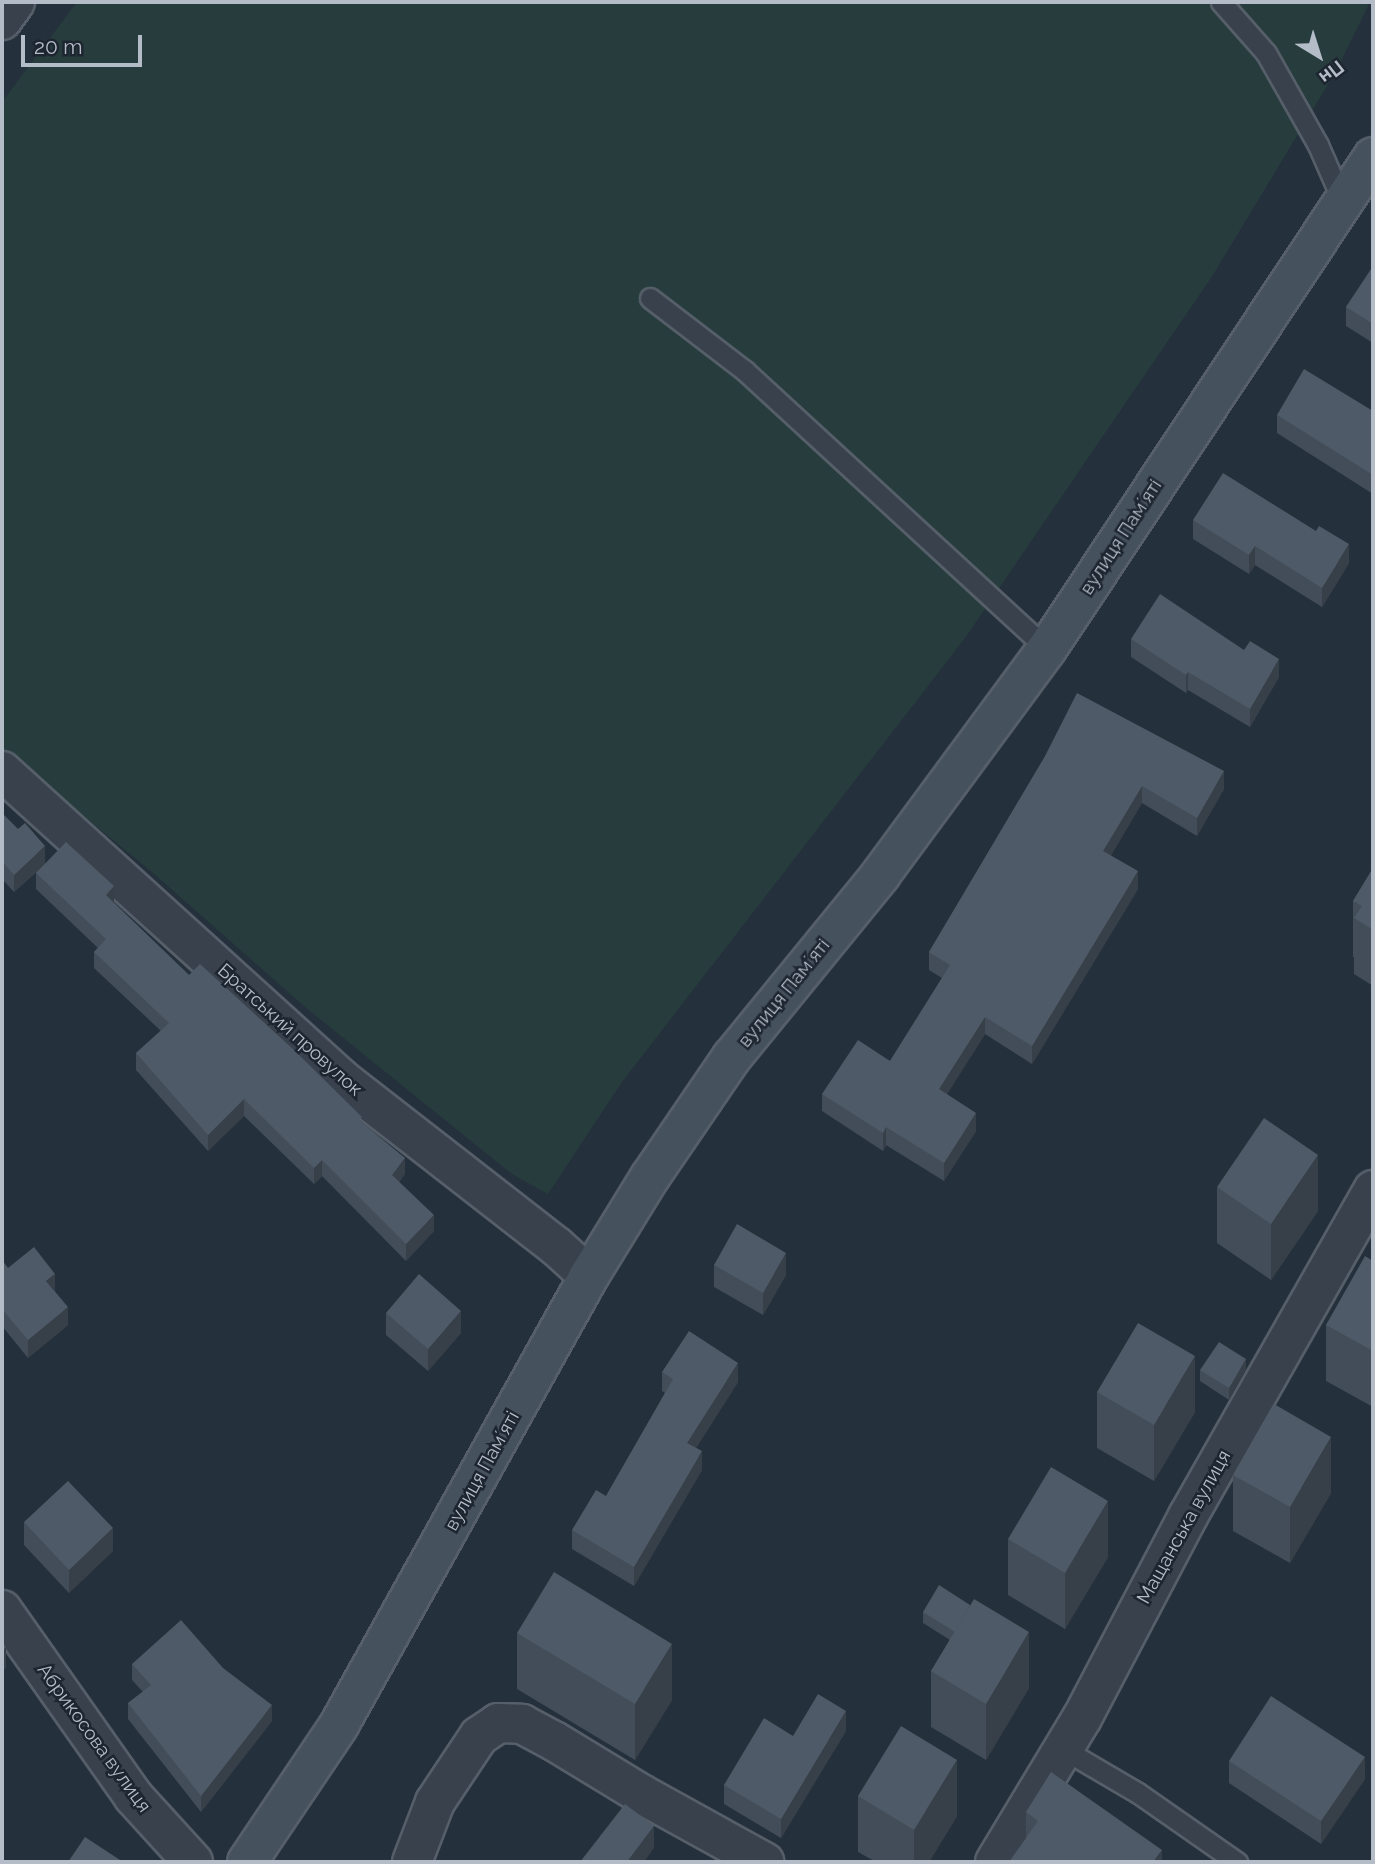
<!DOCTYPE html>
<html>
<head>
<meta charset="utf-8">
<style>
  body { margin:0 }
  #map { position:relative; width:1375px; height:1864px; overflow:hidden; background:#24303b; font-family:Raleway,sans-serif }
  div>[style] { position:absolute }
  .green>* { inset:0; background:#273d3d }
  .roads { filter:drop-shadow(2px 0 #565f69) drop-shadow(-2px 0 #565f69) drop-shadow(0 2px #565f69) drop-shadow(0 -2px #565f69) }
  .lane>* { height:19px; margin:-9.5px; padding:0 9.5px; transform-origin:9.5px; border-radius:9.5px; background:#38414c }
  .street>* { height:38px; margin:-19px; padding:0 19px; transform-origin:19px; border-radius:19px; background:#38414c }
  .secondary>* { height:38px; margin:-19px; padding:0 19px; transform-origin:19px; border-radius:19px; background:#46515e }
  .wall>* { inset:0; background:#434d59 }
  .shaded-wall>* { inset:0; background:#373f48 }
  .building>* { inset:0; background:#4e5a67 }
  span { translate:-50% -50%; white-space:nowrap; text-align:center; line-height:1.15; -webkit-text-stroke:5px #1d2630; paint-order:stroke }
  .street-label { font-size:19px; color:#b4bcc7 }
  .frame { position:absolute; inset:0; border:4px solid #b4bcc7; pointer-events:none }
  .north { position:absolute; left:1284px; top:21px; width:70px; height:70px; -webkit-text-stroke:5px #1d2630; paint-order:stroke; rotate:142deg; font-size:19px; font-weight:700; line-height:28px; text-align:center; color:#b4bcc7 }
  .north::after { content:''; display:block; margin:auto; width:24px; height:32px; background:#b4bcc7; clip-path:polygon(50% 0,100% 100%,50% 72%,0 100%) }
  .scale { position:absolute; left:21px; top:35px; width:121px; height:32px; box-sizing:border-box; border:4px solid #b4bcc7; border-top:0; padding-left:9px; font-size:21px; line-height:24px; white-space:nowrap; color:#b4bcc7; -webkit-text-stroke:5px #1d2630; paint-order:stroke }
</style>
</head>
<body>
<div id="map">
  <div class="green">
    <i style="clip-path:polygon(77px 2px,1370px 2px,1336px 71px,1213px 275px,965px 638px,622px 1082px,548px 1194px,512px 1174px,305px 1007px,152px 872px,2px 749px,2px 102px)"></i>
  </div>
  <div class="roads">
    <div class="lane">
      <i style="left:1221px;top:2px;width:68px;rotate:48.6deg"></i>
      <i style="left:1266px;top:53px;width:106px;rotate:60.5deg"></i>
      <i style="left:1318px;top:145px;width:62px;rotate:66.3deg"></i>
      <i style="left:650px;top:298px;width:120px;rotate:37.5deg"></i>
      <i style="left:745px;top:371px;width:410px;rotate:42.6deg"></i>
      <i style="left:1063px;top:1749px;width:87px;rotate:30.4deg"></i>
      <i style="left:1138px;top:1793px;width:121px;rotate:34.9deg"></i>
    </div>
    <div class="street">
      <i style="left:2px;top:20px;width:22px;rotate:-54deg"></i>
      <i style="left:2px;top:771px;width:457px;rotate:42.2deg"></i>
      <i style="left:340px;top:1078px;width:275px;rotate:37.9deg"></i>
      <i style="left:557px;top:1247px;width:43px;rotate:42.2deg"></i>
      <i style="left:2px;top:1610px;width:228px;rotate:54.8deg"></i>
      <i style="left:133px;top:1796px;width:89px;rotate:47.7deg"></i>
      <i style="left:412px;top:1862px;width:64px;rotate:-69deg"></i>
      <i style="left:435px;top:1802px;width:79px;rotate:-56.3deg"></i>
      <i style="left:479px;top:1736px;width:23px;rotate:-34deg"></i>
      <i style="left:498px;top:1723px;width:24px;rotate:2deg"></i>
      <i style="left:522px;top:1724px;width:36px;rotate:28deg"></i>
      <i style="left:554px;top:1741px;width:102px;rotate:31.3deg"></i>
      <i style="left:641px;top:1794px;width:141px;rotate:28.9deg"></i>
      <i style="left:995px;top:1862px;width:168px;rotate:-58.9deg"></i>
      <i style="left:1082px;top:1718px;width:228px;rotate:-62.3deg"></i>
      <i style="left:1188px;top:1516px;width:375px;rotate:-60.4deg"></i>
    </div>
    <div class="secondary">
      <i style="left:247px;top:1862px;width:165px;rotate:-56.1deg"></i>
      <i style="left:339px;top:1725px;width:514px;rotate:-60.89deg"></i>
      <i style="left:589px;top:1276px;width:116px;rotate:-58.4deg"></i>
      <i style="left:650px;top:1177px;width:145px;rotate:-55.7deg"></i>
      <i style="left:732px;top:1057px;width:236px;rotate:-50.8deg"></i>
      <i style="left:881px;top:874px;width:280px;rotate:-53.6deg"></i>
      <i style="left:1047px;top:649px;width:590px;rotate:-56.47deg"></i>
    </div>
  </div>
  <div class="wall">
    <i style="clip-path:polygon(1373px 267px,1373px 343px,1346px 326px,1346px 307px)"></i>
    <i style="clip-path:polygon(1373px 411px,1373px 494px,1277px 433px,1277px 415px)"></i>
    <i style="clip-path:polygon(1193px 520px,1349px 563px,1322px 607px,1255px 565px,1249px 574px,1193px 539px)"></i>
    <i style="clip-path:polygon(1131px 639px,1244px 650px,1279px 677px,1250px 727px,1188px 690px,1186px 693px,1131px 657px)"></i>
    <i style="clip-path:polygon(1044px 758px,1224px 789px,1197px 836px,1142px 803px,1111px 855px,1138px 889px,1032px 1064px,985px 1034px,947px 1094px,976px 1131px,944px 1181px,886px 1145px,883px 1151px,822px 1111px,822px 1094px,890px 1061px,942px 978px,929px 970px,929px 952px)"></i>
    <i style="clip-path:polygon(2px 813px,45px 863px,114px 903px,189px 975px,362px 1122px,405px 1174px,399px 1182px,434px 1231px,406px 1261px,322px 1176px,314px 1184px,244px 1116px,208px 1151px,136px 1070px,136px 1053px,161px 1031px,94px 968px,94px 952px,98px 948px,36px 889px,36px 873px,40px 869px,14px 892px,2px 879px)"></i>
    <i style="clip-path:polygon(1373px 868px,1373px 986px,1354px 974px,1354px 957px,1353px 957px,1353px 901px)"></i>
    <i style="clip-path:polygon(1217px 1187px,1318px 1211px,1271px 1280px,1217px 1243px)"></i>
    <i style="clip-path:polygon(2px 1260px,8px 1268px,55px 1291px,68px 1325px,28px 1358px,2px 1326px)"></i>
    <i style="clip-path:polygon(1373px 1261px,1373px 1407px,1326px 1381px,1326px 1325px)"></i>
    <i style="clip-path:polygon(714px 1265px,786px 1275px,763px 1315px,714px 1287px)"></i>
    <i style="clip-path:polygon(386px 1313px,461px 1333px,428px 1371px,386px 1335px)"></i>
    <i style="clip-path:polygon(1200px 1370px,1246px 1370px,1229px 1400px,1200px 1381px)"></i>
    <i style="clip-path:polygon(662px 1372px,738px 1382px,696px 1448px,702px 1470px,634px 1586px,572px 1549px,572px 1530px,606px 1496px,665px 1393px,662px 1391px)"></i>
    <i style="clip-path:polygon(1097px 1392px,1195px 1412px,1154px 1481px,1097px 1448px)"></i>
    <i style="clip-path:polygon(1233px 1475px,1331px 1493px,1290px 1563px,1233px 1531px)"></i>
    <i style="clip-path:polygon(24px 1522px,113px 1551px,69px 1593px,24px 1545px)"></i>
    <i style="clip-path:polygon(1008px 1539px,1108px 1557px,1065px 1629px,1008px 1595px)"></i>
    <i style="clip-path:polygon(970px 1605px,1029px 1688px,986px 1760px,931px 1727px,931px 1671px,950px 1640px,923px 1623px,923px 1612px)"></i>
    <i style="clip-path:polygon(517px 1633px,672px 1700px,635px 1760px,517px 1689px)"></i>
    <i style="clip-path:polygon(132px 1664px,223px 1668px,272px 1721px,201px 1812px,128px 1719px,128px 1703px,143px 1692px,132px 1680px)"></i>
    <i style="clip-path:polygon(846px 1731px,781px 1838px,724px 1804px,724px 1785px)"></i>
    <i style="clip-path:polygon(1229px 1761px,1365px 1779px,1321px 1844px,1229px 1783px)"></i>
    <i style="clip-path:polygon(858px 1796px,957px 1816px,929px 1862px,876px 1862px,858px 1852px)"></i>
    <i style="clip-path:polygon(1026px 1812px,1162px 1862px,1026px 1839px)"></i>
  </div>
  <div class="shaded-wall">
    <i style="clip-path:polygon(1349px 544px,1349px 563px,1322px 607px,1322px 588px)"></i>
    <i style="clip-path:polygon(1255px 546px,1255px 565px,1249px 574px,1249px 555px)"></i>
    <i style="clip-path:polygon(1279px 659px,1279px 677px,1250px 727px,1250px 709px)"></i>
    <i style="clip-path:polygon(1188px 672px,1188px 690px,1186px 693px,1186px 675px)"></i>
    <i style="clip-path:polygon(1224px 771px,1224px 789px,1197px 836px,1197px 818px)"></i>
    <i style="clip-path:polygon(1142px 786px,1142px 803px,1103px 869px,1103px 851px)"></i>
    <i style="clip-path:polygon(45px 846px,45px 864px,14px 892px,14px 875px)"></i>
    <i style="clip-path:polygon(1138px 871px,1138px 889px,1032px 1064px,1032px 1046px)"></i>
    <i style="clip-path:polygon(114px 886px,114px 902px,106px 895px)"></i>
    <i style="clip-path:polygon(985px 1017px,985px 1034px,939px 1107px,939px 1089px)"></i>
    <i style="clip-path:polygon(244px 1099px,244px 1116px,208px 1151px,208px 1135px)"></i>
    <i style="clip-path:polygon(4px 1108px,4px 1130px,2px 1132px,2px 1110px)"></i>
    <i style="clip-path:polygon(976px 1113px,976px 1131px,944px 1181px,944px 1163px)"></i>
    <i style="clip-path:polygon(886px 1127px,886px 1145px,883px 1151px,883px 1133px)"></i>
    <i style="clip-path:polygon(1318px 1155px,1318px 1211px,1271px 1280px,1271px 1224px)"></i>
    <i style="clip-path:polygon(405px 1158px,405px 1174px,392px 1191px,392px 1175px)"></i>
    <i style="clip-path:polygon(322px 1160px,322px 1176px,314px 1184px,314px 1168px)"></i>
    <i style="clip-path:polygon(434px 1215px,434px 1231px,406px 1261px,406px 1244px)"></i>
    <i style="clip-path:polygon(786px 1253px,786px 1275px,763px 1315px,763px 1293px)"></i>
    <i style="clip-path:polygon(55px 1274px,55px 1291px,46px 1281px)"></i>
    <i style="clip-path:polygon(68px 1307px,68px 1325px,28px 1358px,28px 1340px)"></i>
    <i style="clip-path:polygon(461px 1311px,461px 1333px,428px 1371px,428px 1349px)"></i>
    <i style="clip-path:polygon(1195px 1356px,1195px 1412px,1154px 1481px,1154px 1425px)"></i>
    <i style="clip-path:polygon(1246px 1359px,1246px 1370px,1229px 1400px,1229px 1388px)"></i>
    <i style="clip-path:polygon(738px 1363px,738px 1382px,687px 1462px,687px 1443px)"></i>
    <i style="clip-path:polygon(1331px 1437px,1331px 1493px,1290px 1563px,1290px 1507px)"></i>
    <i style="clip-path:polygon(702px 1451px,702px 1470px,634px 1586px,634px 1567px)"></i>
    <i style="clip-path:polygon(1108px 1501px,1108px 1557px,1065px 1629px,1065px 1573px)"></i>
    <i style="clip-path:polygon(113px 1528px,113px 1551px,69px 1593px,69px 1570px)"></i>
    <i style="clip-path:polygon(1029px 1632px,1029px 1688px,986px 1760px,986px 1704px)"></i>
    <i style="clip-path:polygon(672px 1644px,672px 1700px,635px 1760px,635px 1704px)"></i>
    <i style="clip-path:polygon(6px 1647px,6px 1668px,2px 1671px,2px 1651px)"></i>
    <i style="clip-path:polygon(272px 1705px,272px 1721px,201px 1812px,201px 1796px)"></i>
    <i style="clip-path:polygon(846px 1711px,846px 1731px,781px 1838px,781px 1819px)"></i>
    <i style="clip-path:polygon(1365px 1757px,1365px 1779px,1321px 1844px,1321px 1821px)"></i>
    <i style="clip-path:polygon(957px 1760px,957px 1816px,929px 1862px,914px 1862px,914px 1830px)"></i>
    <i style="clip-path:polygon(654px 1826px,654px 1848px,644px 1862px,627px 1862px)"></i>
    <i style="clip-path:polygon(1162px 1850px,1162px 1862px,1153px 1862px)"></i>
  </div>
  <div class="building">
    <i style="clip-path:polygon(1373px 266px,1373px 324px,1346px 307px)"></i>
    <i style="clip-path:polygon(1304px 369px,1373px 411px,1373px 475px,1277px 415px)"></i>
    <i style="clip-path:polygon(1223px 473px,1316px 531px,1319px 526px,1349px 544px,1322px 588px,1255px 546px,1249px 555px,1193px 520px)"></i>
    <i style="clip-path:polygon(1160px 594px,1244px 650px,1250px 641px,1279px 659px,1250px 709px,1188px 672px,1186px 675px,1131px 639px)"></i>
    <i style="clip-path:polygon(1077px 693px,1224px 771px,1197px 818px,1142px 786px,1103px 851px,1138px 871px,1032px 1046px,985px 1017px,939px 1089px,976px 1113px,944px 1163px,886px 1127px,883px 1133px,822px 1094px,858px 1040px,890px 1061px,950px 965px,929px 952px,1044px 758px)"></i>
    <i style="clip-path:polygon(2px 813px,18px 829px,25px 823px,45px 846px,14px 875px,2px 861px)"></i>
    <i style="clip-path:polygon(66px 842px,114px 886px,106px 895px,189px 975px,200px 964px,293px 1049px,362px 1117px,359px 1120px,405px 1158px,392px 1175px,434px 1215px,406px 1244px,322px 1160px,314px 1168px,244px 1099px,208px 1135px,136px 1053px,169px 1023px,94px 952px,106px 939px,36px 873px)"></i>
    <i style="clip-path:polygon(1373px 868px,1373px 930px,1354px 918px,1362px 906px,1353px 901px)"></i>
    <i style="clip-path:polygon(1264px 1118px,1318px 1155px,1271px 1224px,1217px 1187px)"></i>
    <i style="clip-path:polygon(737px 1224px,786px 1253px,763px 1293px,714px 1265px)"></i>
    <i style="clip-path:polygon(34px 1247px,55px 1274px,46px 1281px,68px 1307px,28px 1340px,2px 1309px,2px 1260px,8px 1268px)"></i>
    <i style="clip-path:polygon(1365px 1256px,1373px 1261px,1373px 1351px,1326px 1325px)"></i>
    <i style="clip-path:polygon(419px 1274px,461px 1311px,428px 1349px,386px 1313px)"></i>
    <i style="clip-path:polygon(1138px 1323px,1195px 1356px,1154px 1425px,1097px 1392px)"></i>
    <i style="clip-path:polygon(689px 1331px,738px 1363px,687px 1443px,702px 1451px,634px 1567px,572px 1530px,596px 1490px,606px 1496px,673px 1379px,662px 1372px)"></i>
    <i style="clip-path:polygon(1219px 1342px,1246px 1359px,1229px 1388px,1200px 1370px)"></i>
    <i style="clip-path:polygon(1274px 1404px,1331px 1437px,1290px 1507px,1233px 1475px)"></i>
    <i style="clip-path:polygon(1051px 1467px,1108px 1501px,1065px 1573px,1008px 1539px)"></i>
    <i style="clip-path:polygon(68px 1481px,113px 1528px,69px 1570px,24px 1522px)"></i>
    <i style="clip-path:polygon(554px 1572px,672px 1644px,635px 1704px,517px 1633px)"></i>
    <i style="clip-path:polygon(939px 1585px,970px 1605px,955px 1632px,923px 1612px)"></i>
    <i style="clip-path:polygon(974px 1599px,1029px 1632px,986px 1704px,931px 1671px)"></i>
    <i style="clip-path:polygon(181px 1620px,223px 1668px,272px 1705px,201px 1796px,128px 1703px,151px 1685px,132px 1664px)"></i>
    <i style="clip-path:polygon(2px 1642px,6px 1647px,2px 1651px)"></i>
    <i style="clip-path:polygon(818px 1694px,846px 1711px,781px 1819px,724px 1785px,764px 1718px,793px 1736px)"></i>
    <i style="clip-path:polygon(1271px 1696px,1365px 1757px,1321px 1821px,1229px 1761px)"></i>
    <i style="clip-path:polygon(901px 1726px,957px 1760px,914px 1830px,858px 1796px)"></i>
    <i style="clip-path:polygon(1051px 1772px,1162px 1850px,1153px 1862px,1009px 1862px,1038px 1821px,1026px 1812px)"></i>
    <i style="clip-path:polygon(625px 1804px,654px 1826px,627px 1862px,580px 1862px)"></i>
    <i style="clip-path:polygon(85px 1837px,123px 1862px,68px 1862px)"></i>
  </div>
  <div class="street-label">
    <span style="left:1121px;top:537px;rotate:-57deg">вулиця Памʼяті</span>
    <span style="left:784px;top:993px;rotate:-51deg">вулиця Памʼяті</span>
    <span style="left:290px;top:1030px;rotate:42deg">Братський провулок</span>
    <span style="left:482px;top:1471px;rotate:-61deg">вулиця Памʼяті</span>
    <span style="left:1184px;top:1527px;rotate:-61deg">Мащанська вулиця</span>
    <span style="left:94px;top:1738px;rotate:54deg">Абрикосова вулиця</span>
  </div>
  <div class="frame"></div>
  <div class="north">Пн</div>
  <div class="scale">20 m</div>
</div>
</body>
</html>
